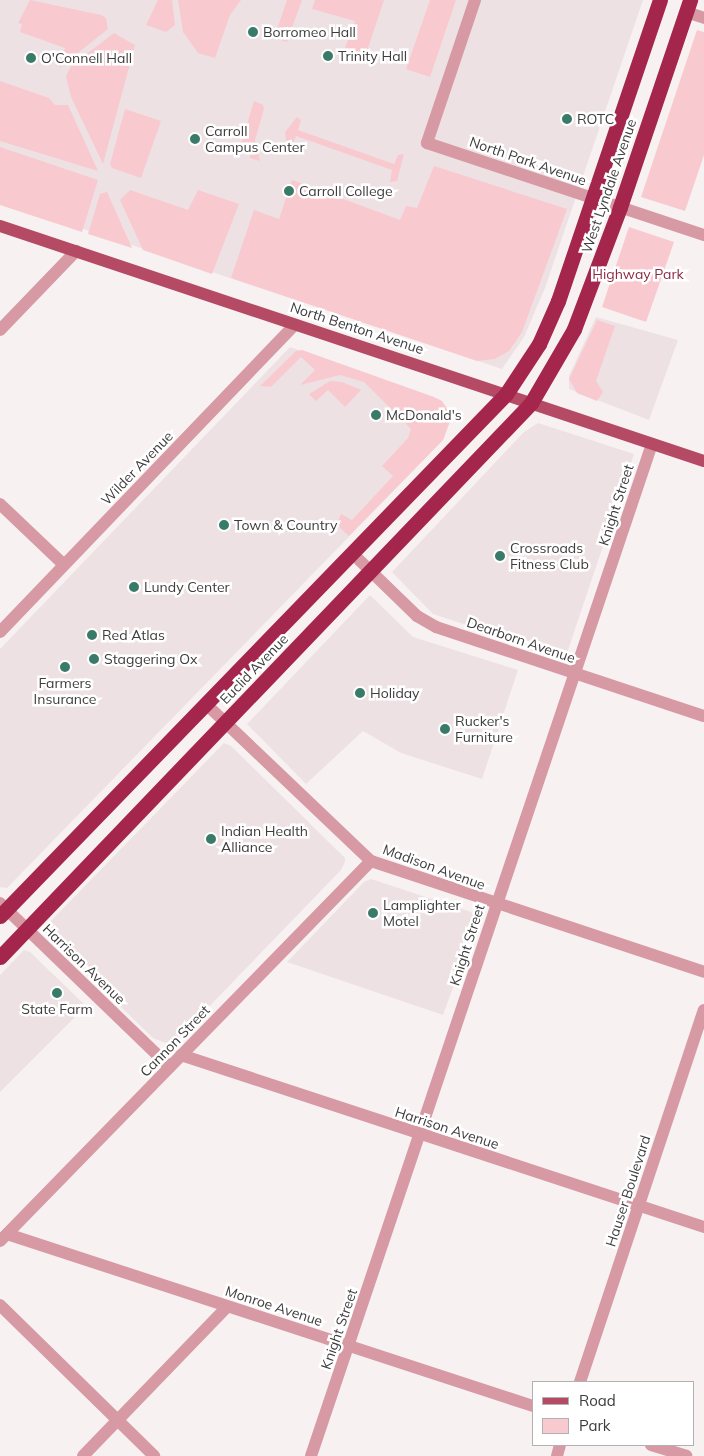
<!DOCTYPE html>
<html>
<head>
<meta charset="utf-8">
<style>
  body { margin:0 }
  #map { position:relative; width:704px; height:1456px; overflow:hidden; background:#f7f1f2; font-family:Mulish,sans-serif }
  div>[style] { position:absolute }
  .built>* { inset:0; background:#eee1e3 }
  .green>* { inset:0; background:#f9c9d0 }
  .minor>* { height:12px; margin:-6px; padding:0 6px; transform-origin:6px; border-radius:6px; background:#d79aa4 }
  .major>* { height:12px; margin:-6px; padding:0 6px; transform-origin:6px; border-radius:6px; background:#b44a63 }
  .highway>* { height:15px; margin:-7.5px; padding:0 7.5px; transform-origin:7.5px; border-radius:7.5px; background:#a5264d }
  .dots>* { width:14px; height:14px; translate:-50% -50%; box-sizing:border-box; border:2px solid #fff; border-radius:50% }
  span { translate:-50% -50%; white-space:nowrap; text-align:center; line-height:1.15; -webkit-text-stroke:5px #fff; paint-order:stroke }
  .poi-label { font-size:14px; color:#3e3c3c }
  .left { translate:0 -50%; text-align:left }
  .street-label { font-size:14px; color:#3e3c3c }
  .park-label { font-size:14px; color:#8d2b45 }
  .legend { position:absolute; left:532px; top:1381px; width:162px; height:65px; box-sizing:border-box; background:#fff; border:1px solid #b2b1b1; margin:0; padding:6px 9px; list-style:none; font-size:15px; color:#3e3c3c }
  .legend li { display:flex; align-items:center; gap:10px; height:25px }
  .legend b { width:25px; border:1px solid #b2b1b1 }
</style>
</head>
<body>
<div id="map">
  <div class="built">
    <i style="clip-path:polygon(0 0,643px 0,545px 288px,524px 337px,502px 369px,0 201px)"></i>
    <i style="clip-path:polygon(596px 317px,678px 340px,649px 420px,569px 389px,569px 376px)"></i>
    <i style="clip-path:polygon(290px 347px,442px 401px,452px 416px,443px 440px,7px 888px,0 887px,0 649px)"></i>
    <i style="clip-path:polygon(538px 423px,634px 454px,567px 653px,561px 656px,433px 614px,392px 572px,524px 432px)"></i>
    <i style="clip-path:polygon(370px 595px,413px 637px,518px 670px,482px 779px,401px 753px,363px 731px,306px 784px,247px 724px)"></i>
    <i style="clip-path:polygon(224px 743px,231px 746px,345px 858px,345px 862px,341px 870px,173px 1044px,163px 1042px,153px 1038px,51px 939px,46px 932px,47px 925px)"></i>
    <i style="clip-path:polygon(371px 879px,471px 912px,476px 917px,477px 922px,443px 1015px,287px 962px,364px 882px)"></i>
    <i style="clip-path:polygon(24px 950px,30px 952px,86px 1006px,0 1092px,0 975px)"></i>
  </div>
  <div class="green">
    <i style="clip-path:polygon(30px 0,101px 15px,106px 18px,108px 29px,59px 68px,65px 48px,20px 32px,22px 24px,18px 23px)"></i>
    <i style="clip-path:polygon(158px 0,172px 0,175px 25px,166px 32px,146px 25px)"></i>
    <i style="clip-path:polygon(178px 0,241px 0,230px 15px,215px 58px,198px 53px,183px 32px)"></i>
    <i style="clip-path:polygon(287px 0,302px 0,287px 42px,274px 38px)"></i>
    <i style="clip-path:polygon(315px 0,384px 0,365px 57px,345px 48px,355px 21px,312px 9px)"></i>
    <i style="clip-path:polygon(430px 0,456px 0,430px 77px,406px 69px)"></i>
    <i style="clip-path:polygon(697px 30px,704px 32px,704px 155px,685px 211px,641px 197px)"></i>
    <i style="clip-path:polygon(114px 33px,135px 45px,103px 164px,71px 97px,66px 76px,71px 66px)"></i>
    <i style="clip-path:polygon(0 81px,49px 98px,55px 105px,68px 105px,98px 171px,0 141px)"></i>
    <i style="clip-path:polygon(254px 101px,263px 105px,264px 109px,255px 140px,260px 161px,250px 158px,250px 154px,240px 147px)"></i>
    <i style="clip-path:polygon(125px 109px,161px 121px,141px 178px,112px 168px,110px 164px)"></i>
    <i style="clip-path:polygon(297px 117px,301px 120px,298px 130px,394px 164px,398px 155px,404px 154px,397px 181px,390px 182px,392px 170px,296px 136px,292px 146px,287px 147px,285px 132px)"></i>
    <i style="clip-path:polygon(0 147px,98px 180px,82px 232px,0 205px)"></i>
    <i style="clip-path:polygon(434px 166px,567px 209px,522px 332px,509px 351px,495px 359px,477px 361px,231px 278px,254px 210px,279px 219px,292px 180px,400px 220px,406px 206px,417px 208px)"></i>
    <i style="clip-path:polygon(130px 190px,188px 210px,198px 190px,239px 204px,212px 274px,143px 250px,120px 200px)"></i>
    <i style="clip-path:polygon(107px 192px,132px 248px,88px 234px,100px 194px)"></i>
    <i style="clip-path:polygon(629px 227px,674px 242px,646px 322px,602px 307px)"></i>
    <i style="clip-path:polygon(597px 320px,615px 326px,596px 381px,603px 392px,597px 401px,577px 393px,569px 379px)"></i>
    <i style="clip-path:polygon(302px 350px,434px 397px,442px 401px,452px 416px,443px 440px,349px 536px,340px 528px,338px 521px,341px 514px,352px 520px,393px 476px,382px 466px,408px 438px,411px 429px,364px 382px,340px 375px,300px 385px,315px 370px,301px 357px,271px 387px,260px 386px,296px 351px)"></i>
    <i style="clip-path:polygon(330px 381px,342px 382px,361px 390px,345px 407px,328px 390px,316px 401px,309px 394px)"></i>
  </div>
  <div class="minor">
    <i style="left:475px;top:0;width:151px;rotate:108.6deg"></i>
    <i style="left:427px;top:143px;width:292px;rotate:18.4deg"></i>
    <i style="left:686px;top:12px;width:19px;rotate:18deg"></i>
    <i style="left:0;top:330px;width:110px;rotate:-46.1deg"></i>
    <i style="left:0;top:504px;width:88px;rotate:43.6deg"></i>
    <i style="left:352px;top:553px;width:91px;rotate:44.1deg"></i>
    <i style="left:417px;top:616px;width:22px;rotate:30deg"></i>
    <i style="left:436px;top:627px;width:282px;rotate:18.4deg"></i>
    <i style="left:0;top:632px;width:426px;rotate:-46.2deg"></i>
    <i style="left:206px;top:704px;width:228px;rotate:43.6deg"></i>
    <i style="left:371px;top:861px;width:351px;rotate:18.4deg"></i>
    <i style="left:0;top:903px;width:236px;rotate:44deg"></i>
    <i style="left:181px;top:1055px;width:551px;rotate:18.2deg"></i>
    <i style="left:7px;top:1234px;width:553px;rotate:18.11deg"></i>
    <i style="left:0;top:1241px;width:531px;rotate:-45.69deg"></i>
    <i style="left:0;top:1305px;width:216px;rotate:44.4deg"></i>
    <i style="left:580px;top:1382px;width:392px;rotate:-71.6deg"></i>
    <i style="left:651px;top:1445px;width:37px;rotate:17deg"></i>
    <i style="left:83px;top:1456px;width:207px;rotate:-46deg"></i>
    <i style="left:311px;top:1456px;width:1068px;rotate:-71.38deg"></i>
    <i style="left:557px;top:1456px;width:11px;rotate:-75deg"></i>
  </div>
  <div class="major">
    <i style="left:0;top:226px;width:742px;rotate:18.46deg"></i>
  </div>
  <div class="highway">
    <i style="left:0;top:916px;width:727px;rotate:-45.89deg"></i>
    <i style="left:506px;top:394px;width:60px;rotate:-56.6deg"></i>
    <i style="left:539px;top:344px;width:47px;rotate:-66.2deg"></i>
    <i style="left:558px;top:301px;width:318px;rotate:-71.3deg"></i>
    <i style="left:0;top:957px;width:767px;rotate:-46.21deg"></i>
    <i style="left:531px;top:403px;width:86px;rotate:-59.8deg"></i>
    <i style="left:574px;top:329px;width:130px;rotate:-69.3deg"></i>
    <i style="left:620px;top:207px;width:219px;rotate:-71.3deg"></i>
  </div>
  <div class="dots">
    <i style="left:253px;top:32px;background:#397a69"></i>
    <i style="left:328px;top:56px;background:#397a69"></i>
    <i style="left:31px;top:58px;background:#397a69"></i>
    <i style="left:567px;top:119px;background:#397a69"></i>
    <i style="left:195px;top:139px;background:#397a69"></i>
    <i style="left:289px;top:191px;background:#397a69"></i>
    <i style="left:376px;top:415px;background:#397a69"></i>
    <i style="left:224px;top:525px;background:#397a69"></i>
    <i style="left:500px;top:556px;background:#397a69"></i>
    <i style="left:134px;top:587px;background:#397a69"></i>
    <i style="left:92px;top:635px;background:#397a69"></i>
    <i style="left:94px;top:659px;background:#397a69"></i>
    <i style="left:65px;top:667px;background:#397a69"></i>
    <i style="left:360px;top:693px;background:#397a69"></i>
    <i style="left:445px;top:729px;background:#397a69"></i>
    <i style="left:211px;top:839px;background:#397a69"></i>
    <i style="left:373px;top:913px;background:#397a69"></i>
    <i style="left:57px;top:993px;background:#397a69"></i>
  </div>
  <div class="poi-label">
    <span class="left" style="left:263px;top:32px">Borromeo Hall</span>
    <span class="left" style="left:338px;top:56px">Trinity Hall</span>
    <span class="left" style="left:41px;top:58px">O'Connell Hall</span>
    <span class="left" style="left:577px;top:119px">ROTC</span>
    <span class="left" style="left:205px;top:139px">Carroll<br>Campus Center</span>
    <span class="left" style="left:299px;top:191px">Carroll College</span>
    <span class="left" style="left:386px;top:415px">McDonald's</span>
    <span class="left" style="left:234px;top:525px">Town &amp; Country</span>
    <span class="left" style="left:510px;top:556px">Crossroads<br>Fitness Club</span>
    <span class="left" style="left:144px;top:587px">Lundy Center</span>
    <span class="left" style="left:102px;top:635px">Red Atlas</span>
    <span class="left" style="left:104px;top:659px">Staggering Ox</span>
    <span style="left:65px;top:691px">Farmers<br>Insurance</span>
    <span class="left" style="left:370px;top:693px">Holiday</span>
    <span class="left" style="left:455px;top:729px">Rucker's<br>Furniture</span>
    <span class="left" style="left:221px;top:839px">Indian Health<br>Alliance</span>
    <span class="left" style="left:383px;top:913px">Lamplighter<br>Motel</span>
    <span style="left:57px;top:1009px">State Farm</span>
  </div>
  <div class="street-label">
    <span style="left:528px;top:161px;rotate:19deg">North Park Avenue</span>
    <span style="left:609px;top:186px;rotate:-71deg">West Lyndale Avenue</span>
    <span style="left:357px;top:328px;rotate:18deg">North Benton Avenue</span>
    <span style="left:137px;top:468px;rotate:-46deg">Wilder Avenue</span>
    <span style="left:616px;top:505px;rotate:-72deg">Knight Street</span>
    <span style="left:521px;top:640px;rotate:19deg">Dearborn Avenue</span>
    <span style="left:254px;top:669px;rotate:-46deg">Euclid Avenue</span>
    <span style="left:434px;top:867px;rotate:20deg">Madison Avenue</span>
    <span style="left:467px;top:945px;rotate:-72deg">Knight Street</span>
    <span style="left:84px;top:964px;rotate:44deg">Harrison Avenue</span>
    <span style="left:175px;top:1041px;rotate:-46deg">Cannon Street</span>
    <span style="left:447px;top:1128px;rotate:18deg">Harrison Avenue</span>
    <span style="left:628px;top:1191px;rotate:-72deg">Hauser Boulevard</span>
    <span style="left:274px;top:1306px;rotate:18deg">Monroe Avenue</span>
    <span style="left:339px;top:1329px;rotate:-71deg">Knight Street</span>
  </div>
  <div class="park-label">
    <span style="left:638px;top:274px">Highway Park</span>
  </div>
  <ul class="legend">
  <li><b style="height:6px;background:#b44a63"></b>Road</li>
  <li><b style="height:14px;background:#f9c9d0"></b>Park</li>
  </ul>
</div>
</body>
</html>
